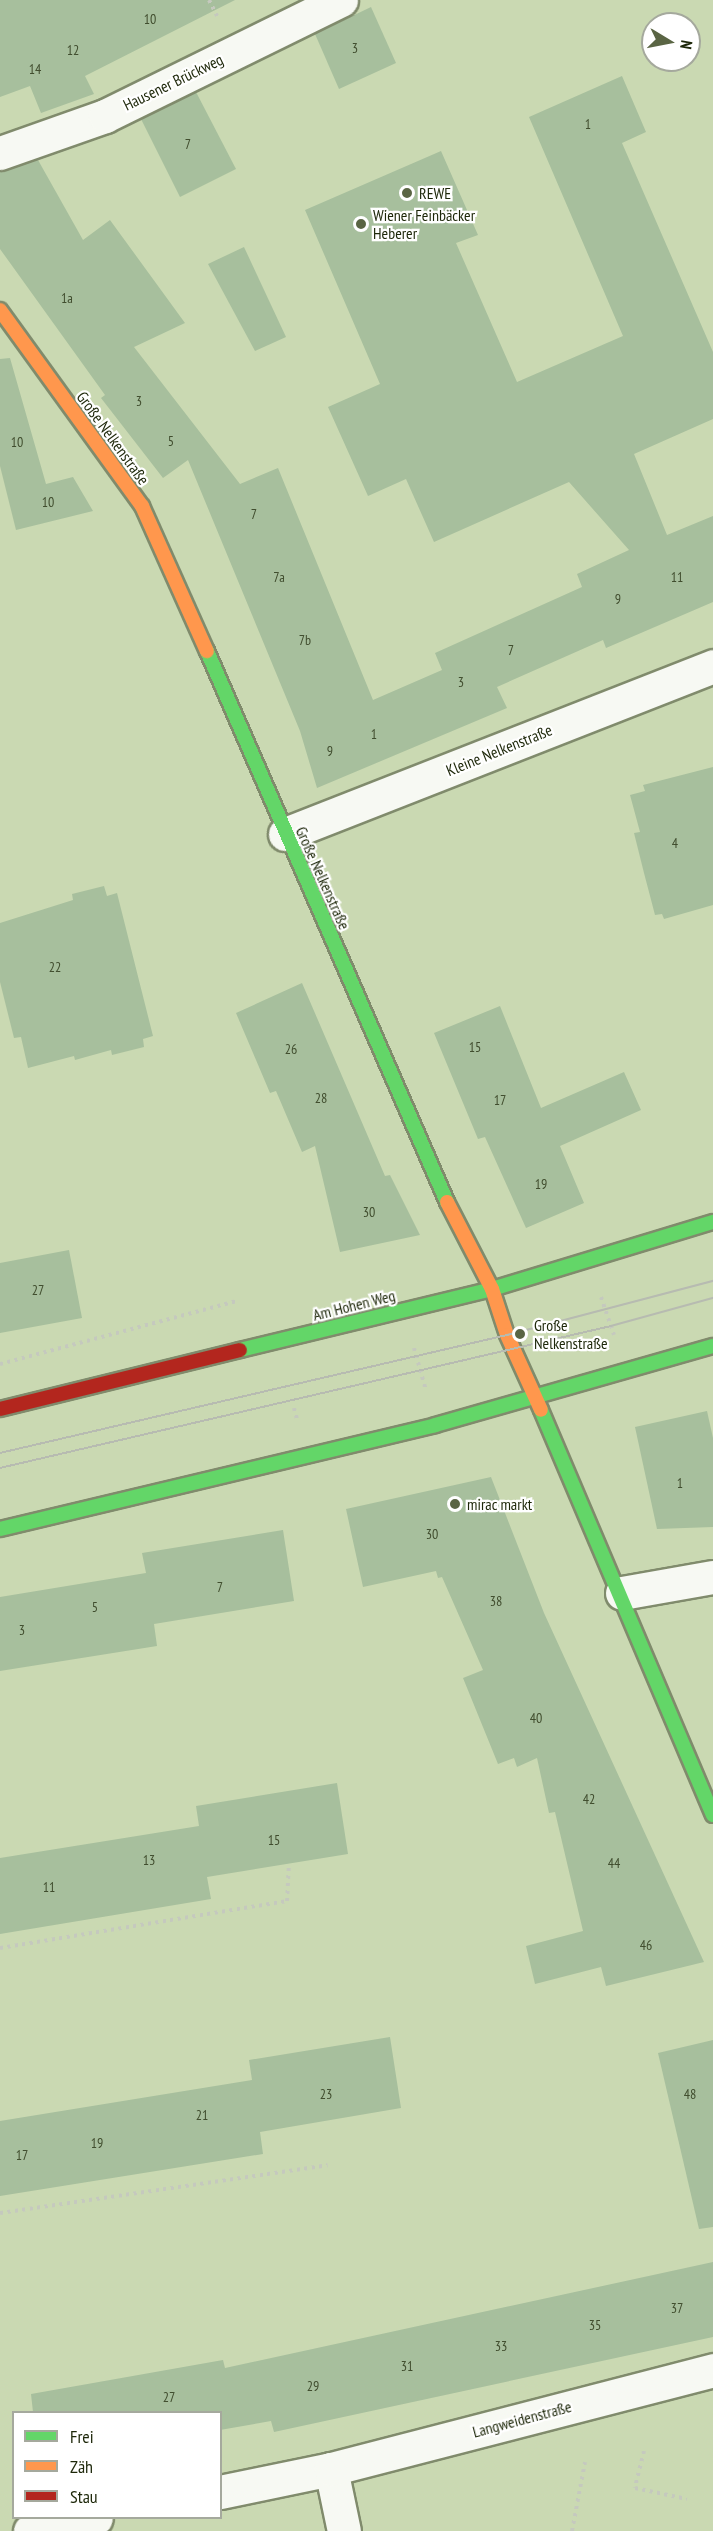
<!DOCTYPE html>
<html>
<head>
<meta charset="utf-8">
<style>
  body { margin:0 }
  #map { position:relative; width:713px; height:2531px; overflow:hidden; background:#cad9b2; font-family:"PT Sans Narrow",sans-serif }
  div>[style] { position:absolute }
  .building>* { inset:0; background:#a7bf9d }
  .path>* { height:4px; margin-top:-2px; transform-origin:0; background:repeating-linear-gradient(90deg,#c5c9be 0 3px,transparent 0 7.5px) }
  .roads { filter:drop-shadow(2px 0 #808b6c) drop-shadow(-2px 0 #808b6c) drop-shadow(0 2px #808b6c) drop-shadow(0 -2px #808b6c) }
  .street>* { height:33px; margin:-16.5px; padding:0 16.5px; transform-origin:16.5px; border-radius:16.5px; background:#f7f9f3 }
  .fast>* { height:14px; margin:-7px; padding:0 7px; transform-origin:7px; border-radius:7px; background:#63d668 }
  .slow>* { height:14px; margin:-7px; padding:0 7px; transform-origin:7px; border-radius:7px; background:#ff974d }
  .jam>* { height:14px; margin:-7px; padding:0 7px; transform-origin:7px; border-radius:7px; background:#b3261e }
  .tram>* { height:1.5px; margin:-0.75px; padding:0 0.75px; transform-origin:0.75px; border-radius:0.75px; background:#b7bbb1 }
  .dots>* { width:16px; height:16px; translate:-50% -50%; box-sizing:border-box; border:3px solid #fff; border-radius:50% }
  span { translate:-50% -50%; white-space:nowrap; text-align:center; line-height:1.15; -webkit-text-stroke:4.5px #fff; paint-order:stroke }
  .number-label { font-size:14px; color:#404d2e }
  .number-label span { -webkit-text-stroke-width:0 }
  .street-label { font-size:16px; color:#1d2709 }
  .poi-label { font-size:16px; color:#1d2709 }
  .left { translate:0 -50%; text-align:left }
  .legend { position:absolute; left:12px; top:2411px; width:210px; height:108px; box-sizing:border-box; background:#fff; border:2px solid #a5a99d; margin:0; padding:8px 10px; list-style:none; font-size:18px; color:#1d2709 }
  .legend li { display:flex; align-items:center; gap:12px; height:30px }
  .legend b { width:30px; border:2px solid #a5a99d }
  .north { position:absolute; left:641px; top:12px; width:60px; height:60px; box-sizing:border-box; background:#fff; border:2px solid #a5a99d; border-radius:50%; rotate:100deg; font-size:16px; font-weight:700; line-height:24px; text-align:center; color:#1d2709 }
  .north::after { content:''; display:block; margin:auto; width:21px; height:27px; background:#5a6544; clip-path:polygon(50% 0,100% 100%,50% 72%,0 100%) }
</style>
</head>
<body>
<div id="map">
  <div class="building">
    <i style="clip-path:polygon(0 0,235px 0,85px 76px,94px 94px,41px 113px,30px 86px,0 97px)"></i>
    <i style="clip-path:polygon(371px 7px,396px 63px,339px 89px,315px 34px)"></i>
    <i style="clip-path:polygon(622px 76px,646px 132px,622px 143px,713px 352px,713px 419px,634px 454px,667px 535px,713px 516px,713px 602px,606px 648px,603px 640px,497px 687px,507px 708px,317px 788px,300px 731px,188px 460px,163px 478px,101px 398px,105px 395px,0 249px,0 171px,38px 160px,83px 240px,110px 220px,185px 323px,134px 347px,240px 484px,278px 468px,373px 700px,442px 670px,435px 653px,582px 587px,577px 574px,629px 550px,569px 482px,434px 542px,406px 479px,368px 496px,328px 407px,380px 384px,305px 210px,441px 151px,478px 235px,456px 243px,517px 382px,623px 336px,529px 117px)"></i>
    <i style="clip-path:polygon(196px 92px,236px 169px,180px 197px,141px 119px)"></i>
    <i style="clip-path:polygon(244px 247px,286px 337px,255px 351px,208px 264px)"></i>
    <i style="clip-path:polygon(10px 358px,46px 484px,73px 477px,93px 511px,16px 530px,0 466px,0 359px)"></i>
    <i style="clip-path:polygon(713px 767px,713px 905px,664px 919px,662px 914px,655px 915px,644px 873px,634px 833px,640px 832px,630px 795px,645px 791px,643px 785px)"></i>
    <i style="clip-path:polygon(104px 886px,107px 896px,117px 893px,153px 1036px,143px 1039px,144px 1047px,112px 1055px,111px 1050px,75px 1060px,74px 1056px,28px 1068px,21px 1037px,14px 1038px,0 982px,0 923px,73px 900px,72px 894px)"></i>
    <i style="clip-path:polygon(302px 983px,385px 1176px,390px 1175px,420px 1235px,340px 1252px,315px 1146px,302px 1152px,276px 1091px,270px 1093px,236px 1013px)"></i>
    <i style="clip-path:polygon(500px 1006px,541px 1108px,624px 1072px,641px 1110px,560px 1146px,584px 1203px,526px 1228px,485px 1137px,478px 1139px,434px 1033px)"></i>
    <i style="clip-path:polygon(69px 1250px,82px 1318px,0 1333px,0 1263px)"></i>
    <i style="clip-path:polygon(707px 1411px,713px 1438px,713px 1527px,657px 1529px,635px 1427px)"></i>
    <i style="clip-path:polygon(491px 1477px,544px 1613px,704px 1962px,606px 1986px,601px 1967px,535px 1984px,526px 1946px,583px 1931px,555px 1812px,549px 1813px,537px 1758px,517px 1767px,514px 1758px,498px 1764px,463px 1678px,483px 1670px,442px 1577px,438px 1578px,436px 1571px,363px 1587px,346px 1509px)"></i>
    <i style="clip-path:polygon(283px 1530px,294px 1601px,154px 1624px,157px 1646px,0 1671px,0 1597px,146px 1573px,142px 1553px)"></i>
    <i style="clip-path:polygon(337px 1783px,348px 1854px,207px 1877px,211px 1899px,0 1934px,0 1858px,199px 1826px,196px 1806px)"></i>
    <i style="clip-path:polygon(390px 2037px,401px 2108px,260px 2132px,263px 2154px,0 2196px,0 2121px,252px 2080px,249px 2060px)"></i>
    <i style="clip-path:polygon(713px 2040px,713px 2227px,699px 2229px,658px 2053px)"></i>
    <i style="clip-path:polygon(713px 2262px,713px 2337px,274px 2432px,271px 2421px,220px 2430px,220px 2412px,33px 2412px,31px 2394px,223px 2360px,225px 2368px)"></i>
  </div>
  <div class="path">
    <i style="left:209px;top:0;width:20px;rotate:63deg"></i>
    <i style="left:601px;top:1297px;width:40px;rotate:71.1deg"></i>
    <i style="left:414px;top:1348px;width:41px;rotate:74.2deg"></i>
    <i style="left:0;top:1364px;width:244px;rotate:-14.9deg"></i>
    <i style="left:294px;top:1408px;width:11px;rotate:75deg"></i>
    <i style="left:0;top:1948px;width:291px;rotate:-9.3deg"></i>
    <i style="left:287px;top:1901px;width:37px;rotate:-87deg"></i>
    <i style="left:0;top:2213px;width:331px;rotate:-8.3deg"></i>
    <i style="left:644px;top:2451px;width:38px;rotate:104deg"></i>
    <i style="left:635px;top:2488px;width:53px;rotate:11.9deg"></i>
    <i style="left:572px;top:2531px;width:70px;rotate:-79.3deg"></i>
  </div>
  <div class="roads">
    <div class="street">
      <i style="left:0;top:153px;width:111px;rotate:-19.4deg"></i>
      <i style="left:105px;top:116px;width:263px;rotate:-26.2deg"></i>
      <i style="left:285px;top:834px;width:460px;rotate:-21.4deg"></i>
      <i style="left:622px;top:1593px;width:92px;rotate:-10deg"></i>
      <i style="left:331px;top:2469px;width:63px;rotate:78.2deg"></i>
      <i style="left:220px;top:2492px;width:113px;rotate:-11.7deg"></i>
      <i style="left:331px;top:2469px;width:395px;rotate:-14.5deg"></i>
      <i style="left:30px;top:2531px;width:67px;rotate:-11.1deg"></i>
    </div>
    <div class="fast">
      <i style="left:207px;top:651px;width:601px;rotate:66.46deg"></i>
      <i style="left:240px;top:1350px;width:259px;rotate:-13.6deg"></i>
      <i style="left:492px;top:1289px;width:231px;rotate:-16.9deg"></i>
      <i style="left:541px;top:1410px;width:440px;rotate:67deg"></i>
      <i style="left:0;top:1529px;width:447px;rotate:-13.4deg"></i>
      <i style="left:435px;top:1425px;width:289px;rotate:-15.9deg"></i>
    </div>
    <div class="slow">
      <i style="left:0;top:310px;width:242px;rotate:54.1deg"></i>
      <i style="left:142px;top:506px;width:159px;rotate:65.9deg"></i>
      <i style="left:447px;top:1202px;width:98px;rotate:62.7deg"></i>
      <i style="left:492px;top:1289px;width:48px;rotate:71.9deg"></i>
      <i style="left:507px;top:1335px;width:82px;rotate:65.6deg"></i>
    </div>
    <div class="jam">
      <i style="left:0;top:1409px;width:247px;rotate:-13.8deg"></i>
    </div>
  </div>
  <div class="tram">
    <i style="left:0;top:1453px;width:521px;rotate:-13.1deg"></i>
    <i style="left:507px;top:1335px;width:213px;rotate:-14.7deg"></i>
    <i style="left:0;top:1468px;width:627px;rotate:-13.08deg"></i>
    <i style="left:611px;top:1326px;width:106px;rotate:-15.4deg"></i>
  </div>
  <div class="dots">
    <i style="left:407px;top:193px;background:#5a6544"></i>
    <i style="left:361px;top:224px;background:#5a6544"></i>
    <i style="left:520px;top:1334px;background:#5a6544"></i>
    <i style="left:455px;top:1504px;background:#5a6544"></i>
  </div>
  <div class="number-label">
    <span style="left:150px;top:19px">10</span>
    <span style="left:355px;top:48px">3</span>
    <span style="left:73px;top:50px">12</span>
    <span style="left:35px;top:69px">14</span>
    <span style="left:588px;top:124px">1</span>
    <span style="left:188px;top:144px">7</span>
    <span style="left:67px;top:298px">1a</span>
    <span style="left:139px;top:401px">3</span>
    <span style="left:171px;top:441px">5</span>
    <span style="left:17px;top:442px">10</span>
    <span style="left:48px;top:502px">10</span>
    <span style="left:254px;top:514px">7</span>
    <span style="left:279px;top:577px">7a</span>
    <span style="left:677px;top:577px">11</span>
    <span style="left:618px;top:599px">9</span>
    <span style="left:305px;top:640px">7b</span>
    <span style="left:511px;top:650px">7</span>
    <span style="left:461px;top:682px">3</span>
    <span style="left:374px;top:734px">1</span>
    <span style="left:330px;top:751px">9</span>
    <span style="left:675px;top:843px">4</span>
    <span style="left:55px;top:967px">22</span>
    <span style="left:475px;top:1047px">15</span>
    <span style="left:291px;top:1049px">26</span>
    <span style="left:321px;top:1098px">28</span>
    <span style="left:500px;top:1100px">17</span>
    <span style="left:541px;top:1184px">19</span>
    <span style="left:369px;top:1212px">30</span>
    <span style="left:38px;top:1290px">27</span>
    <span style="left:680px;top:1483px">1</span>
    <span style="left:432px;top:1534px">30</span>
    <span style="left:220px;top:1587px">7</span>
    <span style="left:496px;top:1601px">38</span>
    <span style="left:95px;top:1607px">5</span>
    <span style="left:22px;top:1630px">3</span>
    <span style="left:536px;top:1718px">40</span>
    <span style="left:589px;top:1799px">42</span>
    <span style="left:274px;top:1840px">15</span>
    <span style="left:149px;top:1860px">13</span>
    <span style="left:614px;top:1863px">44</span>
    <span style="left:49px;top:1887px">11</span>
    <span style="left:646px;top:1945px">46</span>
    <span style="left:326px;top:2094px">23</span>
    <span style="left:690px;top:2094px">48</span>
    <span style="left:202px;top:2115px">21</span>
    <span style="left:97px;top:2143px">19</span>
    <span style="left:22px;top:2155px">17</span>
    <span style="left:677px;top:2308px">37</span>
    <span style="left:595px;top:2325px">35</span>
    <span style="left:501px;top:2346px">33</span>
    <span style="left:407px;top:2366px">31</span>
    <span style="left:313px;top:2386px">29</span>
    <span style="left:169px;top:2397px">27</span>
  </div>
  <div class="street-label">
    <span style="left:173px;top:82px;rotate:-26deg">Hausener Brückweg</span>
    <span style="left:113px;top:438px;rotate:54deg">Große Nelkenstraße</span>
    <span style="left:499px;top:750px;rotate:-22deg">Kleine Nelkenstraße</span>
    <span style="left:323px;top:878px;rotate:66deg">Große Nelkenstraße</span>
    <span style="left:354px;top:1305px;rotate:-14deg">Am Hohen Weg</span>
    <span style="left:522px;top:2419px;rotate:-15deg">Langweidenstraße</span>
  </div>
  <div class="poi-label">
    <span class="left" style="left:419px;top:193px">REWE</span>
    <span class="left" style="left:373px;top:224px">Wiener Feinbäcker<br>Heberer</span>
    <span class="left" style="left:534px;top:1334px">Große<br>Nelkenstraße</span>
    <span class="left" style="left:467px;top:1504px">mirac markt</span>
  </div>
  <ul class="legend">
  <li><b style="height:8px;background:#63d668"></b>Frei</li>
  <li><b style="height:8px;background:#ff974d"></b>Zäh</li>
  <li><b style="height:8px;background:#b3261e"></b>Stau</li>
  </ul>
  <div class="north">N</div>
</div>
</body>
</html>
